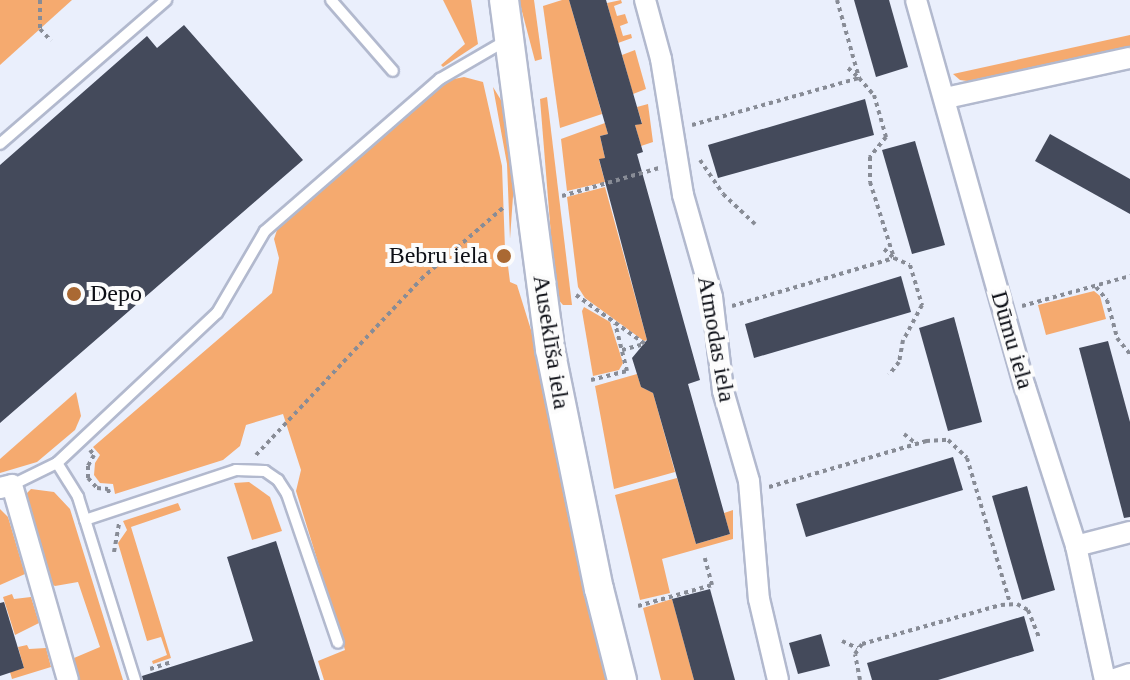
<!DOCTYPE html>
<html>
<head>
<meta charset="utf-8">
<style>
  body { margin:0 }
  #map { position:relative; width:1130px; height:680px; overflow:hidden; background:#eaeffc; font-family:"Times New Roman",serif }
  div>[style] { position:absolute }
  .green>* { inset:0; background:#f5aa6f }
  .building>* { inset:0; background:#444a5b }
  .path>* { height:4px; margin-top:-2px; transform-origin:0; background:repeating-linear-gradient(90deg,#888c96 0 4px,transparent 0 8px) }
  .roads { filter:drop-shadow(2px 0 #b2b9ce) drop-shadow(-2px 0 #b2b9ce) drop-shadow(0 2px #b2b9ce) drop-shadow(0 -2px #b2b9ce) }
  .lane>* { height:10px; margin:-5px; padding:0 5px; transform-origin:5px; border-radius:5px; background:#fff }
  .street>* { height:20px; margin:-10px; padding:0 10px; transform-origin:10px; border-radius:10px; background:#fff }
  .secondary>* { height:28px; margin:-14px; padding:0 14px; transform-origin:14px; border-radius:14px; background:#fff }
  .dots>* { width:22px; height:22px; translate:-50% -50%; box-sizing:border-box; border:4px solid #fcfcfc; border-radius:50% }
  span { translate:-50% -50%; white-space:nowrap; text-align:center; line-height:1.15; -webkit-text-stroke:8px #fcfcfc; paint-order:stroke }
  .poi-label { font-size:24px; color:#0d0f16 }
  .right { translate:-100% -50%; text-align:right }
  .left { translate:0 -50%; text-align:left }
  .street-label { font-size:24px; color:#0d0f16 }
</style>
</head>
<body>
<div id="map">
  <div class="green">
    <i style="clip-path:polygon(0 0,72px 0,0 65px)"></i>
    <i style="clip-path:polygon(443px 0,471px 0,478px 44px,443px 67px,441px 65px,465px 44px)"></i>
    <i style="clip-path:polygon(519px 0,534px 0,542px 59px,535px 61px)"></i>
    <i style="clip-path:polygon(562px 0,569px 0,602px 114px,560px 128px,543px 6px)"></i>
    <i style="clip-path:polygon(621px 0,622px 3px,614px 6px,617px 16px,625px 14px,628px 23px,620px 26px,623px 36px,631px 34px,632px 38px,618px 43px,607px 3px)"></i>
    <i style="clip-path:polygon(1130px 35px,1130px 48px,975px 82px,960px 80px,953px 74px)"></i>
    <i style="clip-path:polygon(635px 50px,646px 89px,633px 94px,622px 55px)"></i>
    <i style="clip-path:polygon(464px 77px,483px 82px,502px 166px,505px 249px,499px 251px,501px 267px,508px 266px,510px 282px,517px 285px,536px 346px,586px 600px,607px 680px,324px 680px,318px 661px,345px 650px,296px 491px,301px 470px,283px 414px,246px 425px,240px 446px,223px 460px,115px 494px,113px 484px,100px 483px,94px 475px,95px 463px,100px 455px,93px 447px,272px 293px,279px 258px,274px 239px,278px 227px,444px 81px)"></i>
    <i style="clip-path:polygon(493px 87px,504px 105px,514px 182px,510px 239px,507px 164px)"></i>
    <i style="clip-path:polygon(547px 97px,572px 305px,563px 305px,556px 297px,540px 99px)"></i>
    <i style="clip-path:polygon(648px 104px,653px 142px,641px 146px,635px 125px,642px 123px,637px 107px)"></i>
    <i style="clip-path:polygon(605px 123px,608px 134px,600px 136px,605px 158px,599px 160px,605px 182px,567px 191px,561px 139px)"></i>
    <i style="clip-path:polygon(605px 187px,647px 340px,644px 341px,585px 298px,578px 287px,567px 197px)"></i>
    <i style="clip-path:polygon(1094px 291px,1100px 296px,1106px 319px,1046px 335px,1038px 305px)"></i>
    <i style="clip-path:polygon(584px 307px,610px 322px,623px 363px,619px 370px,593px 376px,582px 311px)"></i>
    <i style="clip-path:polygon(637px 374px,641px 387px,653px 393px,675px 472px,614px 489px,595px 386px)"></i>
    <i style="clip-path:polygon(76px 392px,81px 416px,75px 430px,37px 462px,0 473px,0 459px)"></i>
    <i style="clip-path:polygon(677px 478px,696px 544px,730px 534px,724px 513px,733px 510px,733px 539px,662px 559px,670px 593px,640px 600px,615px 495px)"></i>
    <i style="clip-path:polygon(249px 482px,270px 497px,282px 531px,252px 540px,234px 483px)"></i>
    <i style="clip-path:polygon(31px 489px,54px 492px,70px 509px,123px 680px,75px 680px,74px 658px,100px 647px,78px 582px,55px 586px,50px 583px,25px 495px)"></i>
    <i style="clip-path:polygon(178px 503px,181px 510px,131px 527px,171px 658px,153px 664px,152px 661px,167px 655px,161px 637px,147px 641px,118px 543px,127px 530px,123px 521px)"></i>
    <i style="clip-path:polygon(0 509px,8px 517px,25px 574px,0 585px)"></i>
    <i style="clip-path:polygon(12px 594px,14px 599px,31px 597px,39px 623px,15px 635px,3px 597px)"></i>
    <i style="clip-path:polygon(672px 599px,694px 680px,661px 680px,643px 608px)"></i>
    <i style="clip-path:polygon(27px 645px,29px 649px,46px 648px,51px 667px,12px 679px,10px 672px,24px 668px,18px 647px)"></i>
  </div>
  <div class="building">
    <i style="clip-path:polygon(569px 0,606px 0,642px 124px,635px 125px,643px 152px,637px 154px,700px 380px,688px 384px,730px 534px,696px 544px,653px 393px,641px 387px,632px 358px,647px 340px,599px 159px,605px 158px,600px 136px,608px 134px)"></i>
    <i style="clip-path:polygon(854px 0,889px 0,908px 67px,876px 77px)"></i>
    <i style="clip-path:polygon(184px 25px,303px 160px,0 423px,0 165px,147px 36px,157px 48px)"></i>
    <i style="clip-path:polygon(865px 99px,874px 135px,718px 178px,708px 145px)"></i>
    <i style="clip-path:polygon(1050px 134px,1130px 179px,1130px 214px,1035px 161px)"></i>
    <i style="clip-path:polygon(915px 141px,945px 245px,912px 254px,882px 150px)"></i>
    <i style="clip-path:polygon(901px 276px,911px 312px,754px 358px,745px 324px)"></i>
    <i style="clip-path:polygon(954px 317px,982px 422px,948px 431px,919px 328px)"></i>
    <i style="clip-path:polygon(1108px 341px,1130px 422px,1130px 517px,1124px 518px,1079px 348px)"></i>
    <i style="clip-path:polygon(953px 457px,963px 490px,806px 537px,796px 504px)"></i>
    <i style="clip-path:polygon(1027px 486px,1055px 590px,1022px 600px,992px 496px)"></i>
    <i style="clip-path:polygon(276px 541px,320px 680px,143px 680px,142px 676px,253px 641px,227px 557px)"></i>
    <i style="clip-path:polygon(710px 589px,735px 680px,694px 680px,672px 599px)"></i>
    <i style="clip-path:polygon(4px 602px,24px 668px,0 676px,0 603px)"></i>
    <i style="clip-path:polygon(1024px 616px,1034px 651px,938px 680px,872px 680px,867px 663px)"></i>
    <i style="clip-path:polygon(821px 634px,830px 666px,798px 674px,789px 643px)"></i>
  </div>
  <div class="path">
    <i style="left:40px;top:0;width:29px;rotate:90deg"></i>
    <i style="left:40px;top:29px;width:16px;rotate:47deg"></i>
    <i style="left:837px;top:0;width:81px;rotate:74.2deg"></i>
    <i style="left:859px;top:78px;width:23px;rotate:49deg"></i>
    <i style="left:874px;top:95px;width:44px;rotate:74.1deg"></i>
    <i style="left:886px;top:137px;width:26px;rotate:129deg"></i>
    <i style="left:870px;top:157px;width:25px;rotate:90deg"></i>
    <i style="left:870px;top:182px;width:80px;rotate:72.5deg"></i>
    <i style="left:894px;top:258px;width:17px;rotate:24deg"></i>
    <i style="left:910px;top:265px;width:42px;rotate:73.3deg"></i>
    <i style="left:922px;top:305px;width:40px;rotate:118deg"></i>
    <i style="left:903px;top:340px;width:22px;rotate:100deg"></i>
    <i style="left:899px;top:362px;width:16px;rotate:128deg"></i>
    <i style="left:848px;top:68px;width:12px;rotate:42deg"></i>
    <i style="left:692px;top:125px;width:173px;rotate:-15.7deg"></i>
    <i style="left:700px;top:160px;width:41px;rotate:55.9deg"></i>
    <i style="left:723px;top:194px;width:44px;rotate:43.2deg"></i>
    <i style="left:562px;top:196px;width:101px;rotate:-16.1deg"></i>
    <i style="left:884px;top:249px;width:13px;rotate:42deg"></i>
    <i style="left:1096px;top:287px;width:17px;rotate:50deg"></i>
    <i style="left:1107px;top:300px;width:39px;rotate:75deg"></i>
    <i style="left:1117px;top:338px;width:21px;rotate:51deg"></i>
    <i style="left:576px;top:295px;width:85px;rotate:35.4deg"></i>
    <i style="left:732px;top:306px;width:169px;rotate:-16.5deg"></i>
    <i style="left:1022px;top:306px;width:112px;rotate:-15.5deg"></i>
    <i style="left:622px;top:350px;width:23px;rotate:-15deg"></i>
    <i style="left:591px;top:380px;width:37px;rotate:-14deg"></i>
    <i style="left:627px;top:371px;width:49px;rotate:-104deg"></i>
    <i style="left:904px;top:434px;width:14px;rotate:39deg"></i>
    <i style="left:90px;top:450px;width:6px;rotate:51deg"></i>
    <i style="left:94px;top:455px;width:13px;rotate:119deg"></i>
    <i style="left:88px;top:466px;width:12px;rotate:90deg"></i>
    <i style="left:88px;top:478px;width:13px;rotate:48deg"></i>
    <i style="left:97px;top:488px;width:11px;rotate:5deg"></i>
    <i style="left:108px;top:489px;width:7px;rotate:74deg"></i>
    <i style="left:256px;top:455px;width:241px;rotate:-46.8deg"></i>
    <i style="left:421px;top:279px;width:111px;rotate:-41deg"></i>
    <i style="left:769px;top:487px;width:164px;rotate:-16.3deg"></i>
    <i style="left:926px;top:441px;width:22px;rotate:-3deg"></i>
    <i style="left:948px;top:440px;width:26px;rotate:43deg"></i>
    <i style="left:967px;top:458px;width:151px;rotate:73.5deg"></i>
    <i style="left:114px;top:552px;width:29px;rotate:-80deg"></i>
    <i style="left:638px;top:606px;width:77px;rotate:-15.8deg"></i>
    <i style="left:712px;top:585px;width:28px;rotate:-105deg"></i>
    <i style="left:842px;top:641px;width:17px;rotate:25deg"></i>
    <i style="left:150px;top:669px;width:23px;rotate:-18deg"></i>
    <i style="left:860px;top:680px;width:26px;rotate:-101deg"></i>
    <i style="left:855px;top:654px;width:12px;rotate:-55deg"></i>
    <i style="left:862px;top:644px;width:144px;rotate:-15.7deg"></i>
    <i style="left:1001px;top:605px;width:16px;rotate:-4deg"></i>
    <i style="left:1017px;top:604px;width:13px;rotate:29deg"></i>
    <i style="left:1028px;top:610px;width:29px;rotate:68deg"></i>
  </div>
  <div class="roads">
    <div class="lane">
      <i style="left:331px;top:0;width:94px;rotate:48.9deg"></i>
      <i style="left:0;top:144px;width:220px;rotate:-40.9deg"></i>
      <i style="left:57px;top:463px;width:40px;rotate:58deg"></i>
      <i style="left:78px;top:497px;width:192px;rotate:72.7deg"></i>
      <i style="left:12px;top:485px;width:50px;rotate:-26.1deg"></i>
      <i style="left:57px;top:463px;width:219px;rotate:-43.2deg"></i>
      <i style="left:217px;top:313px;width:95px;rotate:-59.7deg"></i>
      <i style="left:265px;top:231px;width:232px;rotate:-41deg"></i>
      <i style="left:440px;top:79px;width:78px;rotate:-30.2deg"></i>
      <i style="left:85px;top:520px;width:159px;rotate:-18.3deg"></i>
      <i style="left:236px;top:470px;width:29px;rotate:2deg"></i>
      <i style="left:265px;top:471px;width:16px;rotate:35deg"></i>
      <i style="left:278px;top:480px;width:17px;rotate:57deg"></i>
      <i style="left:287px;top:494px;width:157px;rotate:71.1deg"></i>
    </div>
    <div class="street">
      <i style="left:645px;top:0;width:61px;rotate:74.8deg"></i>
      <i style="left:661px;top:59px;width:138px;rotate:80.8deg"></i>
      <i style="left:683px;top:195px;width:106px;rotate:74.1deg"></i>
      <i style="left:712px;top:297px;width:95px;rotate:83.3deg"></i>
      <i style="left:723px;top:391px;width:94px;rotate:73.9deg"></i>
      <i style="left:749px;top:481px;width:118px;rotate:85.2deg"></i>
      <i style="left:759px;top:599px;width:83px;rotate:76.8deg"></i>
      <i style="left:916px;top:0;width:402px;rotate:74.3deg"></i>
      <i style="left:1025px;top:387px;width:167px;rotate:72.2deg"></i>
      <i style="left:1076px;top:546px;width:137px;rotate:77.8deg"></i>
      <i style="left:946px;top:98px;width:188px;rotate:-12.3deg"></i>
      <i style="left:0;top:488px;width:12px;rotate:-14deg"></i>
      <i style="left:12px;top:485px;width:203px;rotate:74deg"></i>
      <i style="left:1076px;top:546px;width:56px;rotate:-14.5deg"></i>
      <i style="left:1112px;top:680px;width:19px;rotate:-18deg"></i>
    </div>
    <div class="secondary">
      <i style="left:504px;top:0;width:352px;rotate:82.5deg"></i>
      <i style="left:550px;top:349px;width:245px;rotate:78.5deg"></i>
      <i style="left:599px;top:589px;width:94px;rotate:75.8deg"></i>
    </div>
  </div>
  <div class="dots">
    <i style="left:504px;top:256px;background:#aa6933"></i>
    <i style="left:74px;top:294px;background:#aa6933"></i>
  </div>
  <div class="poi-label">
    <span class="right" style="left:488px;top:256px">Bebru iela</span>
    <span class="left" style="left:90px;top:294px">Depo</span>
  </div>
  <div class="street-label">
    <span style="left:716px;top:339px;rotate:80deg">Atmodas iela</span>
    <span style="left:1012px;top:340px;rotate:74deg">Dūmu iela</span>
    <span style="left:551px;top:342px;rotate:81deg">Auseklīša iela</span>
  </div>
</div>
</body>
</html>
